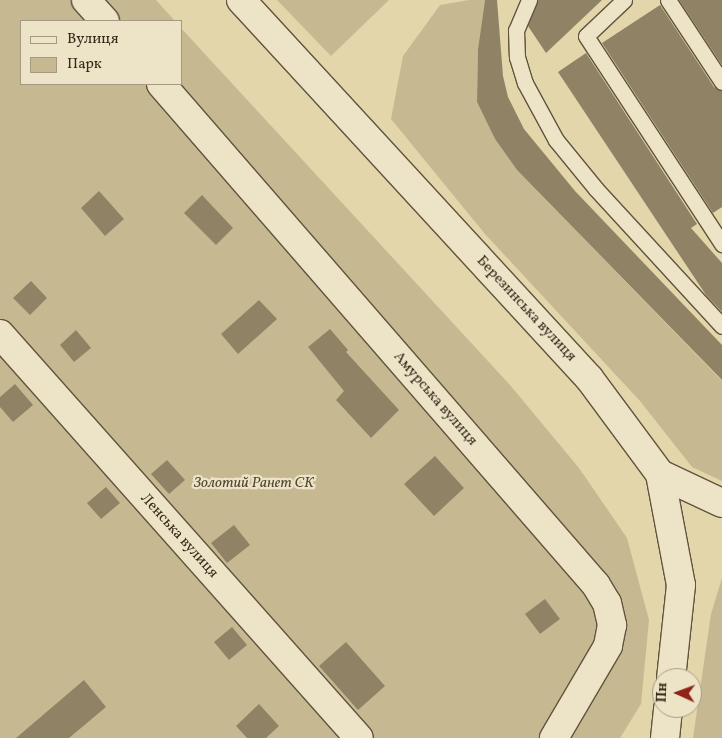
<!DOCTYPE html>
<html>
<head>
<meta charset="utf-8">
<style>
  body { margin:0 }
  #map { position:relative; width:722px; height:738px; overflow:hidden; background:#e3d6aa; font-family:Vollkorn,serif }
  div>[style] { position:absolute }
  .green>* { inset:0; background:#c6b992 }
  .building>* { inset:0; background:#908365 }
  .roads { filter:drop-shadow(1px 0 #61543e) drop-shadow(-1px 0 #61543e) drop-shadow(0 1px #61543e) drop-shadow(0 -1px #61543e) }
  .lane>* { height:15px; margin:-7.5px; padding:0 7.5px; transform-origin:7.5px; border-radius:7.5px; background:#ede4c8 }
  .street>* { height:28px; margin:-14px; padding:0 14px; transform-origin:14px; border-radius:14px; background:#ede4c8 }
  .secondary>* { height:28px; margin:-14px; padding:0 14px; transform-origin:14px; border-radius:14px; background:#ede4c8 }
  span { translate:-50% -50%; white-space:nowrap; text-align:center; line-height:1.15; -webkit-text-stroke:4.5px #ede4c8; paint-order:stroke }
  .street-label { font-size:15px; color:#36291a }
  .park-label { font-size:15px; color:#534632; font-style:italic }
  .legend { position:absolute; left:20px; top:20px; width:162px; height:65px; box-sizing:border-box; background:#ede4c8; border:1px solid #a49982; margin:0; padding:6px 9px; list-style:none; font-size:15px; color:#36291a }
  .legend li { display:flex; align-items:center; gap:10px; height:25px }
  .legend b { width:25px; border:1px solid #a49982 }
  .north { position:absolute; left:652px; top:668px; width:50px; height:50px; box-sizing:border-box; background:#ede4c8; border:1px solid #a49982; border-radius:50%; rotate:272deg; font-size:14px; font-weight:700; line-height:20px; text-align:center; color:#36291a }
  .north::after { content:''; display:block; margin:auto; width:18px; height:22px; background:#8f2418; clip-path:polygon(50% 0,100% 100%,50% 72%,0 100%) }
</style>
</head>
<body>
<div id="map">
  <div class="green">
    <i style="clip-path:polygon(0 0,156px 0,175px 21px,21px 21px,21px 84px,181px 84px,181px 28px,510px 385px,579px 468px,627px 538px,649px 620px,641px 704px,620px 738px,0 738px)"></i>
    <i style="clip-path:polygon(277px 0,389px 0,331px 56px)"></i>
    <i style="clip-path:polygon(469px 0,485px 0,478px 49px,477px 102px,495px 139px,517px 170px,722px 381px,722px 481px,692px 467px,640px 401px,485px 234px,391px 119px,403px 56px,440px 5px)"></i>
    <i style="clip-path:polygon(722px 578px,722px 738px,693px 738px,711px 614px)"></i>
  </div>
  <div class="building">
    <i style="clip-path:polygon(485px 0,497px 0,503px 76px,508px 97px,524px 129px,575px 191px,722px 345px,722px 380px,517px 170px,495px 139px,477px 102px,478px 49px)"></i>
    <i style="clip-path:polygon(538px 0,602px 0,546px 53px,528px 26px)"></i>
    <i style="clip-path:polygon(679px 0,722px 0,722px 65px)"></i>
    <i style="clip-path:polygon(660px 5px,714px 87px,722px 91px,722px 207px,713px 213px,602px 43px)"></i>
    <i style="clip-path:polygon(586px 53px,697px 224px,691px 228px,722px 263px,722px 312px,706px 295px,558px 72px)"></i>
    <i style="clip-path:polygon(99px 191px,124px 219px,105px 236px,81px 208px)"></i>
    <i style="clip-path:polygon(202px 195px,233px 228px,216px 245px,184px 213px)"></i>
    <i style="clip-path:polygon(31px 281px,47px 298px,30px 315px,13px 298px)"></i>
    <i style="clip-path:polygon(259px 300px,277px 319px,238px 354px,221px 334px)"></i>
    <i style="clip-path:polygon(330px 329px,348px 350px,346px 352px,399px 410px,371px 438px,336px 400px,344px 391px,308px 347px)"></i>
    <i style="clip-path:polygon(76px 330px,91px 348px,74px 362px,60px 345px)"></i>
    <i style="clip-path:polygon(15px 384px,33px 405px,13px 422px,0 407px,0 397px)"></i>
    <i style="clip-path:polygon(435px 456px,464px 488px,434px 516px,404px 484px)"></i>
    <i style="clip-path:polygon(167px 460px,185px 480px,169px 494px,151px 474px)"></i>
    <i style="clip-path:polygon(106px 487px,120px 503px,101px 519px,87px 503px)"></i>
    <i style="clip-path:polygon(234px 525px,250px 545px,227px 563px,211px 543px)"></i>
    <i style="clip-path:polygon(545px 599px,560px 619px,540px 634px,525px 614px)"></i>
    <i style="clip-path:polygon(232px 627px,247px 645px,229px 660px,214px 642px)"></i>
    <i style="clip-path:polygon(346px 642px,385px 686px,358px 710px,319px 666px)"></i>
    <i style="clip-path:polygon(84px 680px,106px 707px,69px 738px,16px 738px)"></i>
    <i style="clip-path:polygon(259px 704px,279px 726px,266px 738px,247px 738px,236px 726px)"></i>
  </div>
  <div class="roads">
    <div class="lane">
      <i style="left:529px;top:0;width:33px;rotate:113deg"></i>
      <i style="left:516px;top:30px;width:27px;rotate:88deg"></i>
      <i style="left:517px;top:57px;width:27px;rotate:73deg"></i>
      <i style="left:525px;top:83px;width:65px;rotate:61.5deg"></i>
      <i style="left:556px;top:140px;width:63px;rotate:50.8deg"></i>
      <i style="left:596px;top:189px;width:186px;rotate:47.4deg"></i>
      <i style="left:624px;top:0;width:52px;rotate:136.5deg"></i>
      <i style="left:586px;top:36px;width:249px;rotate:56.8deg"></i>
      <i style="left:668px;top:0;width:98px;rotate:56.6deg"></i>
    </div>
    <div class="street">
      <i style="left:86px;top:0;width:28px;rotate:48deg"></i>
      <i style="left:161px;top:84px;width:663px;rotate:49.03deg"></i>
      <i style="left:596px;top:585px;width:21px;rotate:59deg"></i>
      <i style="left:607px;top:603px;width:23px;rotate:77deg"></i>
      <i style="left:612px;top:625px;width:21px;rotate:101deg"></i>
      <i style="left:608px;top:646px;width:107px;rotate:120.4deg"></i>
      <i style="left:0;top:334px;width:540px;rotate:48.38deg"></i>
      <i style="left:660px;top:474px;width:68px;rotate:25.1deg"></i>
    </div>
    <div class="secondary">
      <i style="left:241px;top:0;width:514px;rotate:47.37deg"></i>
      <i style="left:589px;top:378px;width:119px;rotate:53.5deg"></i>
      <i style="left:660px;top:474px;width:113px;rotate:79.3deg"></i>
      <i style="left:681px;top:585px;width:94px;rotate:96.1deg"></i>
      <i style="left:665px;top:738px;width:30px;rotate:-84deg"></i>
    </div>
  </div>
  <div class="street-label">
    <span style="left:526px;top:309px;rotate:47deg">Березинська вулиця</span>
    <span style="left:435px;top:399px;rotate:49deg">Амурська вулиця</span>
    <span style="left:179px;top:536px;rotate:48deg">Ленська вулиця</span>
  </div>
  <div class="park-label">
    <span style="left:254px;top:484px">Золотий Ранет СК</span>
  </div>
  <ul class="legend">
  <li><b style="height:6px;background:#ede4c8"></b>Вулиця</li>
  <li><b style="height:14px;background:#c6b992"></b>Парк</li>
  </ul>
  <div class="north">Пн</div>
</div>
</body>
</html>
